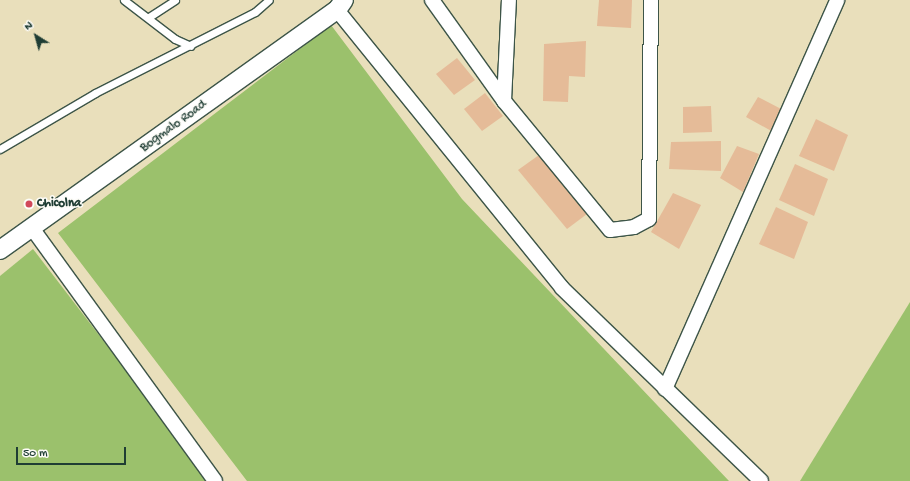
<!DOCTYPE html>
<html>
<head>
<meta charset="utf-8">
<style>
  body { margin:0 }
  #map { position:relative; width:910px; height:481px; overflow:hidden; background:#e9dfbb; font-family:"Gochi Hand",sans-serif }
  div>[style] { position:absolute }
  .green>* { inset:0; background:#9bc16c }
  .building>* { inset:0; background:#e5bb98 }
  .roads { filter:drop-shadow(1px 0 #3d5548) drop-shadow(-1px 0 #3d5548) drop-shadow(0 1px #3d5548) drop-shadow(0 -1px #3d5548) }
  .service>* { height:7px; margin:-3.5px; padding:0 3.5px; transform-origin:3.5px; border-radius:3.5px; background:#fff }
  .minor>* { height:14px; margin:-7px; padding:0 7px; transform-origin:7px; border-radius:7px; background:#fff }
  .tertiary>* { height:18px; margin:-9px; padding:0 9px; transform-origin:9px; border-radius:9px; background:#fff }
  .dots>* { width:11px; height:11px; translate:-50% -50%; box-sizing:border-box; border:2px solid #fdfcf7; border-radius:50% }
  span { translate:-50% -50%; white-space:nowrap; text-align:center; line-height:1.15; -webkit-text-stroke:3px #fdfcf7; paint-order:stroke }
  .street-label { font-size:13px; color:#1f3d34 }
  .poi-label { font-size:13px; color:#1f3d34; font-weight:700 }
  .left { translate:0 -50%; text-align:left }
  .north { position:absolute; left:16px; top:16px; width:40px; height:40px; -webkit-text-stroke:3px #fdfcf7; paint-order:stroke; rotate:323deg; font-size:11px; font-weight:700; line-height:16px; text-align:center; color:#1f3d34 }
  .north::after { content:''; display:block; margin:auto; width:14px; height:18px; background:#1f3d34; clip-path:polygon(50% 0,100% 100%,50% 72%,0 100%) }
  .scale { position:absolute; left:16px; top:447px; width:110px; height:18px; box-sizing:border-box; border:2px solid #1f3d34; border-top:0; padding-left:5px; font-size:12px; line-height:14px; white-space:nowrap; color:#1f3d34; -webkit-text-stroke:3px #fdfcf7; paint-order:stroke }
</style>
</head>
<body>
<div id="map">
  <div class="green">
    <i style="clip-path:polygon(331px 25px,462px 199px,729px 481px,247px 481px,58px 233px)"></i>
    <i style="clip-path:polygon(33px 249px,211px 481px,0 481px,0 276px)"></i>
    <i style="clip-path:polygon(910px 302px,910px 481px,800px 481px)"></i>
  </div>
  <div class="building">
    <i style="clip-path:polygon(599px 0,632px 0,631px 28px,597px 26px)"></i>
    <i style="clip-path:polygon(586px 41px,585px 77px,569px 76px,568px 102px,543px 101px,544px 44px)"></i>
    <i style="clip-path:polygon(457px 58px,475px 80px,454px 95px,436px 74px)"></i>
    <i style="clip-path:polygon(485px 93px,503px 116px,482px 131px,464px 109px)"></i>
    <i style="clip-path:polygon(758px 97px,785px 111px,775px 133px,746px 117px)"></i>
    <i style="clip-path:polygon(711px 106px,712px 132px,683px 133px,683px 107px)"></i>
    <i style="clip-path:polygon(816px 119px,848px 135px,834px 171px,799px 156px)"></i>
    <i style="clip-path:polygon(721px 141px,721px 171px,669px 169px,671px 142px)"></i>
    <i style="clip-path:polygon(737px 146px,759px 154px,743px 192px,720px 178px)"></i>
    <i style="clip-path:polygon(539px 155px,587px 214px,567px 229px,518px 170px)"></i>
    <i style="clip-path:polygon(795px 164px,828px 179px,814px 216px,779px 200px)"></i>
    <i style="clip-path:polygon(673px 193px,701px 205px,679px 249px,651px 232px)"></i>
    <i style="clip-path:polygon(776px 207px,808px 222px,794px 259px,759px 244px)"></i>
  </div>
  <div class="roads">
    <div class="service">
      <i style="left:124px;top:0;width:64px;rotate:37.4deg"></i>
      <i style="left:175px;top:39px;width:17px;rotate:24deg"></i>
      <i style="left:149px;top:17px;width:31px;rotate:-33deg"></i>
      <i style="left:0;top:149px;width:110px;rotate:-30.5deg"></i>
      <i style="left:95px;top:93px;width:179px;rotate:-26.9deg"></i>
      <i style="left:255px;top:12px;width:18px;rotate:-41deg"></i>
    </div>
    <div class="minor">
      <i style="left:432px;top:0;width:124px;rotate:54.5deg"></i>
      <i style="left:504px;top:101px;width:167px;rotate:50.6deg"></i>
      <i style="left:610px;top:230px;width:24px;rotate:-7deg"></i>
      <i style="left:634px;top:227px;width:17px;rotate:-28deg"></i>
      <i style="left:649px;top:219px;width:219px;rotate:-89.5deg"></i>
      <i style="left:337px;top:10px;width:358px;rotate:51deg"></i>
      <i style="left:562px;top:288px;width:277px;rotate:44.1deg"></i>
      <i style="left:504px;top:101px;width:101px;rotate:-87.2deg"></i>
      <i style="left:32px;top:228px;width:312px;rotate:54.1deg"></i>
      <i style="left:665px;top:389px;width:425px;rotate:-66.1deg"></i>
    </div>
    <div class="tertiary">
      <i style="left:0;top:250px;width:414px;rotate:-35.5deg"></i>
      <i style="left:337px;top:10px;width:12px;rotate:-55deg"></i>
    </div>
  </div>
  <div class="dots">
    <i style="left:29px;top:204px;background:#d1495b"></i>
  </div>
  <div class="street-label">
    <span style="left:174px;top:127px;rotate:-36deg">Bogmalo Road</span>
  </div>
  <div class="poi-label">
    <span class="left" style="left:37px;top:204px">Chicolna</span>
  </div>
  <div class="north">N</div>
  <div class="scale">50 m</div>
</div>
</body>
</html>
